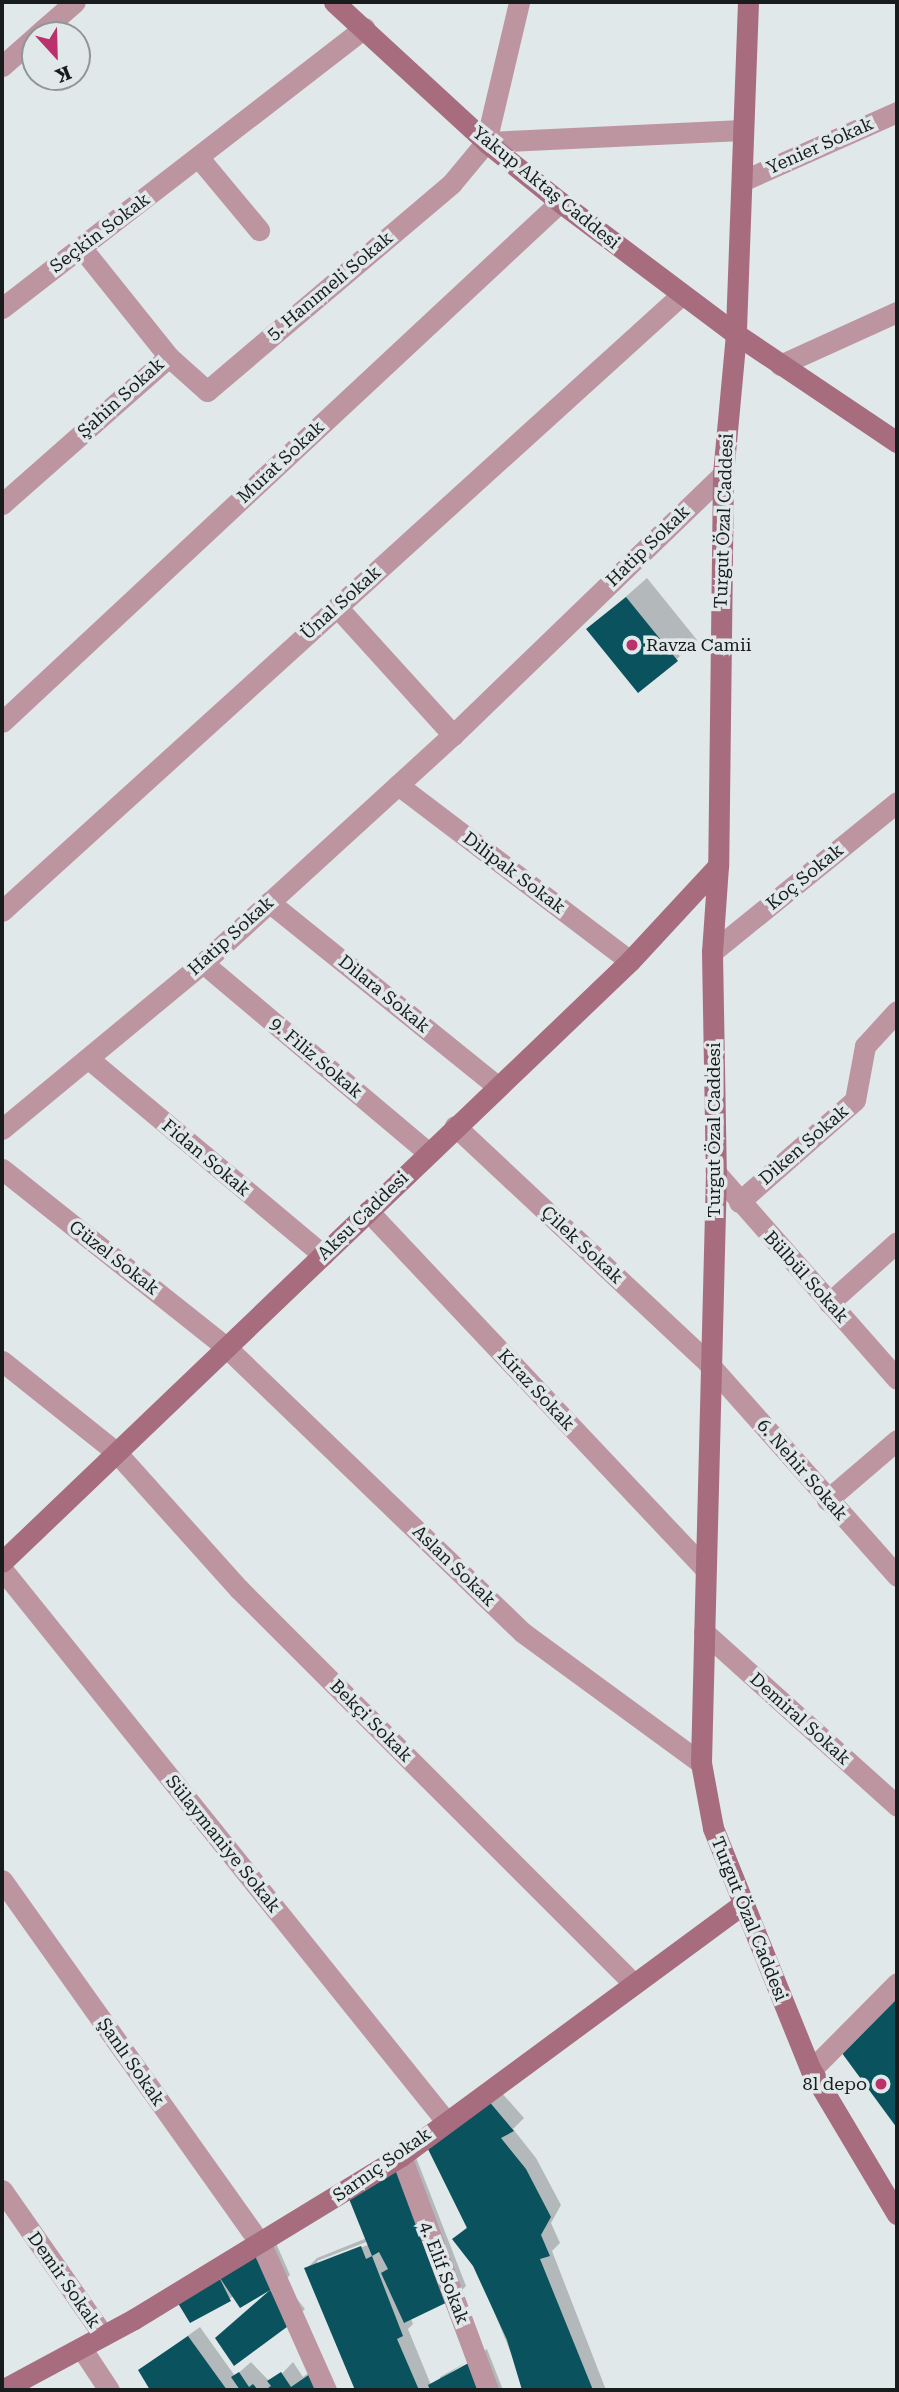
<!DOCTYPE html>
<html>
<head>
<meta charset="utf-8">
<style>
  body { margin:0 }
  #map { position:relative; width:899px; height:2392px; overflow:hidden; background:#e0e8e9; font-family:"Roboto Serif",serif }
  div>[style] { position:absolute }
  .shadow>* { inset:0; background:#0003 }
  .building>* { inset:0; background:#0a535e }
  .street>* { height:21px; margin:-10.5px; padding:0 10.5px; transform-origin:10.5px; border-radius:10.5px; background:#bd95a1 }
  .secondary>* { height:21px; margin:-10.5px; padding:0 10.5px; transform-origin:10.5px; border-radius:10.5px; background:#a76d7f }
  .dots>* { width:19px; height:19px; translate:-50% -50%; box-sizing:border-box; border:4px solid #e0e8e9; border-radius:50% }
  span { translate:-50% -50%; white-space:nowrap; text-align:center; line-height:1.15; -webkit-text-stroke:7px #e0e8e9; paint-order:stroke }
  .street-label { font-size:18px; color:#191c1c }
  .poi-label { font-size:18px; color:#191c1c }
  .left { translate:0 -50%; text-align:left }
  .right { translate:-100% -50%; text-align:right }
  .frame { position:absolute; inset:0; border:4px solid #191c1c; pointer-events:none }
  .north { position:absolute; left:21px; top:21px; width:70px; height:70px; box-sizing:border-box; background:#e0e8e9; border:2px solid #909697; border-radius:50%; rotate:158deg; font-size:19px; font-weight:700; line-height:28px; text-align:center; color:#191c1c }
  .north::after { content:''; display:block; margin:auto; width:24px; height:32px; background:#bb316c; clip-path:polygon(50% 0,100% 100%,50% 72%,0 100%) }
</style>
</head>
<body>
<div id="map">
  <div class="shadow">
    <i style="clip-path:polygon(647px 578px,697px 640px,676px 660px,588px 630px)"></i>
    <i style="clip-path:polygon(897px 1986px,897px 2125px,838px 2045px)"></i>
    <i style="clip-path:polygon(494px 2084px,524px 2118px,513px 2129px,536px 2158px,561px 2205px,551px 2223px,560px 2243px,552px 2251px,606px 2390px,526px 2390px,475px 2265px,454px 2239px,468px 2226px)"></i>
    <i style="clip-path:polygon(evenodd,412px 2147px,466px 2286px,455px 2297px,411px 2318px,413px 2324px,408px 2329px,431px 2385px,487px 2349px,503px 2390px,357px 2390px,306px 2269px,317px 2258px,367px 2238px,412px 2147px,369px 2241px,370px 2244px,317px 2265px,317px 2261px,369px 2241px,412px 2147px,483px 2353px,485px 2356px,440px 2381px,440px 2377px,483px 2353px)"></i>
    <i style="clip-path:polygon(272px 2234px,290px 2275px,283px 2282px,305px 2309px,294px 2320px,268px 2289px,234px 2296px,190px 2321px,175px 2296px)"></i>
    <i style="clip-path:polygon(200px 2327px,235px 2376px,251px 2362px,272px 2384px,293px 2362px,303px 2377px,321px 2364px,338px 2390px,152px 2390px,140px 2370px)"></i>
  </div>
  <div class="building">
    <i style="clip-path:polygon(626px 597px,678px 661px,638px 693px,586px 629px)"></i>
    <i style="clip-path:polygon(897px 1983px,897px 2128px,836px 2045px)"></i>
    <i style="clip-path:polygon(482px 2093px,514px 2131px,501px 2138px,526px 2169px,551px 2217px,541px 2235px,550px 2256px,540px 2259px,593px 2390px,522px 2390px,507px 2340px,473px 2266px,452px 2239px,467px 2228px,423px 2139px)"></i>
    <i style="clip-path:polygon(401px 2156px,456px 2298px,404px 2323px,381px 2273px,388px 2269px,379px 2252px,372px 2256px,403px 2336px,397px 2339px,419px 2390px,355px 2390px,304px 2268px,361px 2246px,366px 2259px,372px 2256px,345px 2189px)"></i>
    <i style="clip-path:polygon(261px 2244px,272px 2289px,240px 2308px,218px 2275px,231px 2301px,190px 2323px,173px 2295px)"></i>
    <i style="clip-path:polygon(270px 2290px,295px 2321px,234px 2366px,215px 2338px)"></i>
    <i style="clip-path:polygon(188px 2336px,227px 2390px,150px 2390px,138px 2370px)"></i>
    <i style="clip-path:polygon(476px 2359px,488px 2390px,430px 2390px,428px 2385px)"></i>
    <i style="clip-path:polygon(239px 2372px,249px 2387px,253px 2384px,258px 2390px,240px 2390px,231px 2377px)"></i>
    <i style="clip-path:polygon(281px 2372px,291px 2387px,310px 2374px,320px 2390px,265px 2390px,271px 2386px,267px 2381px)"></i>
  </div>
  <div class="street">
    <i style="left:37px;top:35px;width:50px;rotate:-41deg"></i>
    <i style="left:2px;top:66px;width:44px;rotate:-41.3deg"></i>
    <i style="left:486px;top:142px;width:256px;rotate:-2.7deg"></i>
    <i style="left:199px;top:158px;width:94px;rotate:50.2deg"></i>
    <i style="left:742px;top:181px;width:170px;rotate:-24deg"></i>
    <i style="left:2px;top:308px;width:458px;rotate:-37.7deg"></i>
    <i style="left:169px;top:357px;width:51px;rotate:41.8deg"></i>
    <i style="left:207px;top:391px;width:321px;rotate:-40.3deg"></i>
    <i style="left:452px;top:183px;width:53px;rotate:-50.3deg"></i>
    <i style="left:486px;top:142px;width:144px;rotate:-76.7deg"></i>
    <i style="left:780px;top:365px;width:128px;rotate:-24.4deg"></i>
    <i style="left:2px;top:504px;width:222px;rotate:-41.4deg"></i>
    <i style="left:169px;top:357px;width:141px;rotate:-128.7deg"></i>
    <i style="left:337px;top:607px;width:173px;rotate:47.8deg"></i>
    <i style="left:2px;top:722px;width:763px;rotate:-42.98deg"></i>
    <i style="left:398px;top:785px;width:291px;rotate:37.2deg"></i>
    <i style="left:269px;top:902px;width:294px;rotate:38.9deg"></i>
    <i style="left:2px;top:911px;width:917px;rotate:-42.21deg"></i>
    <i style="left:712px;top:952px;width:238px;rotate:-39deg"></i>
    <i style="left:203px;top:963px;width:295px;rotate:40.1deg"></i>
    <i style="left:90px;top:1060px;width:304px;rotate:39.9deg"></i>
    <i style="left:455px;top:1126px;width:347px;rotate:43.1deg"></i>
    <i style="left:708px;top:1363px;width:285px;rotate:48.4deg"></i>
    <i style="left:2px;top:1129px;width:261px;rotate:-39.6deg"></i>
    <i style="left:203px;top:963px;width:338px;rotate:-42.4deg"></i>
    <i style="left:453px;top:735px;width:376px;rotate:-44deg"></i>
    <i style="left:2px;top:1169px;width:286px;rotate:38.5deg"></i>
    <i style="left:226px;top:1347px;width:411px;rotate:43.9deg"></i>
    <i style="left:522px;top:1632px;width:222px;rotate:36.2deg"></i>
    <i style="left:716px;top:1173px;width:274px;rotate:48.7deg"></i>
    <i style="left:739px;top:1202px;width:154px;rotate:-41.3deg"></i>
    <i style="left:855px;top:1100px;width:55px;rotate:-79.5deg"></i>
    <i style="left:865px;top:1046px;width:47px;rotate:-47.6deg"></i>
    <i style="left:368px;top:1211px;width:492px;rotate:46.7deg"></i>
    <i style="left:829px;top:1303px;width:91px;rotate:-41.9deg"></i>
    <i style="left:2px;top:1361px;width:146px;rotate:38.6deg"></i>
    <i style="left:116px;top:1452px;width:184px;rotate:48.1deg"></i>
    <i style="left:239px;top:1589px;width:556px;rotate:45deg"></i>
    <i style="left:827px;top:1500px;width:92px;rotate:-40.6deg"></i>
    <i style="left:2px;top:1569px;width:707px;rotate:51.2deg"></i>
    <i style="left:704px;top:1632px;width:260px;rotate:42deg"></i>
    <i style="left:2px;top:1880px;width:447px;rotate:54.6deg"></i>
    <i style="left:261px;top:2244px;width:160px;rotate:66deg"></i>
    <i style="left:811px;top:2070px;width:122px;rotate:-45.3deg"></i>
    <i style="left:401px;top:2156px;width:250px;rotate:69.6deg"></i>
    <i style="left:2px;top:2190px;width:177px;rotate:55.1deg"></i>
    <i style="left:82px;top:2349px;width:49px;rotate:56.6deg"></i>
  </div>
  <div class="secondary">
    <i style="left:334px;top:2px;width:207px;rotate:42.6deg"></i>
    <i style="left:486px;top:142px;width:95px;rotate:39deg"></i>
    <i style="left:560px;top:202px;width:220px;rotate:36.9deg"></i>
    <i style="left:736px;top:334px;width:194px;rotate:33.9deg"></i>
    <i style="left:748px;top:2px;width:332px;rotate:92.1deg"></i>
    <i style="left:736px;top:334px;width:141px;rotate:95.3deg"></i>
    <i style="left:723px;top:474px;width:392px;rotate:90.7deg"></i>
    <i style="left:718px;top:866px;width:86px;rotate:94deg"></i>
    <i style="left:712px;top:952px;width:221px;rotate:89deg"></i>
    <i style="left:716px;top:1173px;width:590px;rotate:91.46deg"></i>
    <i style="left:701px;top:1763px;width:66px;rotate:79.5deg"></i>
    <i style="left:713px;top:1828px;width:261px;rotate:68deg"></i>
    <i style="left:811px;top:2070px;width:168px;rotate:59.2deg"></i>
    <i style="left:2px;top:1562px;width:869px;rotate:-43.74deg"></i>
    <i style="left:630px;top:961px;width:129px;rotate:-47.2deg"></i>
    <i style="left:2px;top:2390px;width:150px;rotate:-28.3deg"></i>
    <i style="left:134px;top:2319px;width:313px;rotate:-31.4deg"></i>
    <i style="left:401px;top:2156px;width:423px;rotate:-36.4deg"></i>
  </div>
  <div class="dots">
    <i style="left:632px;top:645px;background:#bb316c"></i>
    <i style="left:881px;top:2084px;background:#bb316c"></i>
  </div>
  <div class="street-label">
    <span style="left:820px;top:146px;rotate:-24deg">Yenier Sokak</span>
    <span style="left:546px;top:188px;rotate:39deg">Yakup Aktaş Caddesi</span>
    <span style="left:100px;top:233px;rotate:-37deg">Seçkin Sokak</span>
    <span style="left:330px;top:286px;rotate:-40deg">5. Hanımeli Sokak</span>
    <span style="left:121px;top:398px;rotate:-42deg">Şahin Sokak</span>
    <span style="left:281px;top:462px;rotate:-43deg">Murat Sokak</span>
    <span style="left:724px;top:521px;rotate:-88deg">Turgut Özal Caddesi</span>
    <span style="left:648px;top:546px;rotate:-44deg">Hatip Sokak</span>
    <span style="left:341px;top:603px;rotate:-42deg">Ünal Sokak</span>
    <span style="left:514px;top:873px;rotate:37deg">Dilipak Sokak</span>
    <span style="left:805px;top:877px;rotate:-39deg">Koç Sokak</span>
    <span style="left:231px;top:936px;rotate:-42deg">Hatip Sokak</span>
    <span style="left:384px;top:994px;rotate:39deg">Dilara Sokak</span>
    <span style="left:316px;top:1058px;rotate:40deg">9. Filiz Sokak</span>
    <span style="left:714px;top:1130px;rotate:-90deg">Turgut Özal Caddesi</span>
    <span style="left:804px;top:1145px;rotate:-41deg">Diken Sokak</span>
    <span style="left:206px;top:1158px;rotate:40deg">Fidan Sokak</span>
    <span style="left:363px;top:1216px;rotate:-44deg">Aksu Caddesi</span>
    <span style="left:582px;top:1245px;rotate:43deg">Çilek Sokak</span>
    <span style="left:114px;top:1258px;rotate:38deg">Güzel Sokak</span>
    <span style="left:806px;top:1277px;rotate:48deg">Bülbül Sokak</span>
    <span style="left:536px;top:1390px;rotate:47deg">Kiraz Sokak</span>
    <span style="left:802px;top:1470px;rotate:49deg">6. Nehir Sokak</span>
    <span style="left:454px;top:1566px;rotate:44deg">Aslan Sokak</span>
    <span style="left:800px;top:1719px;rotate:42deg">Demiral Sokak</span>
    <span style="left:371px;top:1721px;rotate:45deg">Bekçi Sokak</span>
    <span style="left:223px;top:1844px;rotate:51deg">Sülaymaniye Sokak</span>
    <span style="left:749px;top:1919px;rotate:68deg">Turgut Özal Caddesi</span>
    <span style="left:131px;top:2062px;rotate:55deg">Şanlı Sokak</span>
    <span style="left:382px;top:2165px;rotate:-35deg">Sarnıç Sokak</span>
    <span style="left:444px;top:2273px;rotate:69deg">4. Elif Sokak</span>
    <span style="left:64px;top:2280px;rotate:55deg">Demir Sokak</span>
  </div>
  <div class="poi-label">
    <span class="left" style="left:646px;top:645px">Ravza Camii</span>
    <span class="right" style="left:867px;top:2084px">8l depo</span>
  </div>
  <div class="frame"></div>
  <div class="north">K</div>
</div>
</body>
</html>
